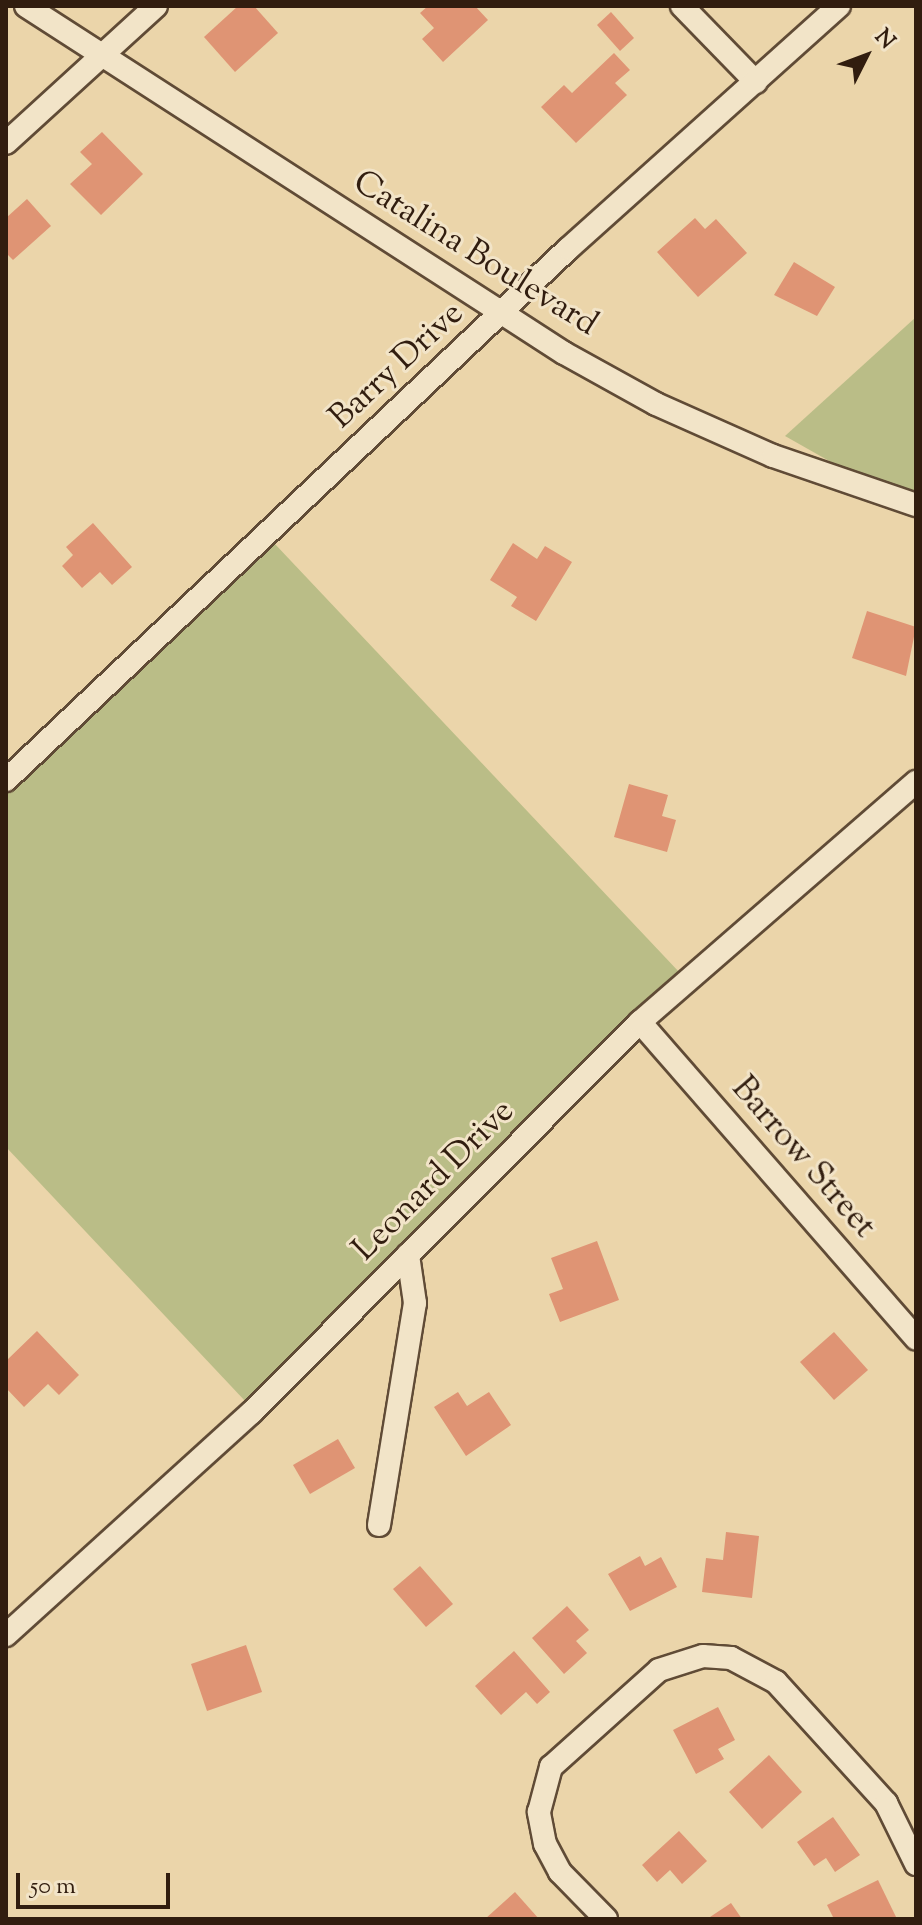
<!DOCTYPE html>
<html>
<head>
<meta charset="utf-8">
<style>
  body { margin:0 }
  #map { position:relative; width:922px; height:1925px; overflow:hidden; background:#ebd5aa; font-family:"Sorts Mill Goudy",serif }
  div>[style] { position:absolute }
  .green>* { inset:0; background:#babd87 }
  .building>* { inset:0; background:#df9474 }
  .roads { filter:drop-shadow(2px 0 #604b36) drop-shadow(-2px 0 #604b36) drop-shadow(0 2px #604b36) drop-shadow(0 -2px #604b36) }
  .minor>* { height:22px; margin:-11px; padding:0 11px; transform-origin:11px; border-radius:11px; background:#f2e4c8 }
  span { translate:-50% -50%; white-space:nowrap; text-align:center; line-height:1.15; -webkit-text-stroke:6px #f2e4c8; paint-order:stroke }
  .street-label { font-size:34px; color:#311d0f }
  .frame { position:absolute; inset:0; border:8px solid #311d0f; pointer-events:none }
  .north { position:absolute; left:826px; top:16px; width:80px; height:80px; -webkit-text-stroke:6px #f2e4c8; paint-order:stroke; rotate:48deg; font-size:22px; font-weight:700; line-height:32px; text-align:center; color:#311d0f }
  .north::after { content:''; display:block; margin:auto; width:28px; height:36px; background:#311d0f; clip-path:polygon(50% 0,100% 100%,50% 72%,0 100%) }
  .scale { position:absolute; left:16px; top:1873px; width:154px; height:36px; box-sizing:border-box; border:4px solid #311d0f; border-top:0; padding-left:10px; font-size:24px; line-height:28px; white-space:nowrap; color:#311d0f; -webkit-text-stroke:6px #f2e4c8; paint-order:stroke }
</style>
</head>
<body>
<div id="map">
  <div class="green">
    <i style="clip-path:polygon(916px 317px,916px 493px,838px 466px,785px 436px)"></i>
    <i style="clip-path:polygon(274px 543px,680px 973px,246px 1402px,6px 1147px,6px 795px)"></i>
  </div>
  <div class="building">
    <i style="clip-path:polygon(238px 6px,254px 6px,278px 33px,235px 72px,204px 37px)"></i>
    <i style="clip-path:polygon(428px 6px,475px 6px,488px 20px,443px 62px,422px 39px,434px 28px,420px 13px)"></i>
    <i style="clip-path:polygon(611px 12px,634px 38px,620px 51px,597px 25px)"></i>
    <i style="clip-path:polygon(614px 53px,630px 70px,615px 83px,627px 95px,576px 143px,541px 107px,564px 85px,572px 93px)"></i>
    <i style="clip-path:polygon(102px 132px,143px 174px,101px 215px,70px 184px,92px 164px,80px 152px)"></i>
    <i style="clip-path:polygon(27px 199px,51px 226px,13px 260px,6px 253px,6px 218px)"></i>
    <i style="clip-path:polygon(695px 218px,705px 229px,716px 219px,747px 253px,698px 297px,657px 252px)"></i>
    <i style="clip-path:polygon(794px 262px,835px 287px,817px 316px,774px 295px)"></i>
    <i style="clip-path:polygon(93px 523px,132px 567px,112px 585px,100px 572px,82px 588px,62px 566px,73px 555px,66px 547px)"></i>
    <i style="clip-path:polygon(513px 543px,537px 559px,545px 546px,572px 562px,536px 621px,511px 606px,517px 597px,490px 580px)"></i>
    <i style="clip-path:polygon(867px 611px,916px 627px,906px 676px,852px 658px)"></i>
    <i style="clip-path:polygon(629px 784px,668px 795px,662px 816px,676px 820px,667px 852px,614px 837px)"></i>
    <i style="clip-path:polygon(597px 1241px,619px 1300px,560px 1322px,549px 1294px,563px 1289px,551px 1258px)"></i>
    <i style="clip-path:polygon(37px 1331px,79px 1375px,59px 1395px,48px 1384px,24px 1407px,6px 1388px,6px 1361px)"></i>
    <i style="clip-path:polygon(834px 1332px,868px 1370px,834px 1400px,800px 1362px)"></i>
    <i style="clip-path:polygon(458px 1392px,467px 1406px,489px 1392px,511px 1425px,466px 1456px,434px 1407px)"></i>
    <i style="clip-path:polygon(338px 1439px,355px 1468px,310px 1494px,293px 1465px)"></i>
    <i style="clip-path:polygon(726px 1532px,759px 1536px,752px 1598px,702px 1592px,706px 1558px,723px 1560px)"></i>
    <i style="clip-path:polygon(640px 1556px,645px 1566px,661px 1557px,677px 1587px,630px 1611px,608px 1574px)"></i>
    <i style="clip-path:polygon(420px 1566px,453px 1604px,426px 1627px,393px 1589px)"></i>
    <i style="clip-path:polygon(567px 1606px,589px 1630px,576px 1641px,587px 1653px,564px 1674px,532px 1638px)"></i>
    <i style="clip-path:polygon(246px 1645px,262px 1692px,207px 1711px,191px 1664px)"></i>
    <i style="clip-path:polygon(514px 1651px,550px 1692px,537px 1704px,526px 1692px,501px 1715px,475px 1686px)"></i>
    <i style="clip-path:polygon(718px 1707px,735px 1740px,718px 1749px,724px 1759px,696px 1774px,673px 1730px)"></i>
    <i style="clip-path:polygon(769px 1755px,802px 1792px,762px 1829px,729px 1792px)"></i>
    <i style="clip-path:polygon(833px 1817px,860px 1855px,835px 1872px,826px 1858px,814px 1866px,797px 1842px)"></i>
    <i style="clip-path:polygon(679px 1831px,707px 1861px,682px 1884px,670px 1870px,657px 1882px,642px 1865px)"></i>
    <i style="clip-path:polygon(878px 1880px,897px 1919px,834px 1919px,827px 1905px)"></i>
    <i style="clip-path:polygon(515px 1892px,539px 1919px,485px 1919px)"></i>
    <i style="clip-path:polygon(731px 1903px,742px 1919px,707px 1919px)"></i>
  </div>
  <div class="roads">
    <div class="minor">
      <i style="left:26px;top:6px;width:640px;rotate:32.82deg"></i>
      <i style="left:564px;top:353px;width:105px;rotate:29deg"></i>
      <i style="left:656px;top:404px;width:128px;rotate:24deg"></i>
      <i style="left:773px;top:456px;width:151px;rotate:18.9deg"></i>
      <i style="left:682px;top:6px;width:106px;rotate:45.8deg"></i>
      <i style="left:6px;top:143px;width:203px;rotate:-42.4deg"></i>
      <i style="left:6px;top:780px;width:773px;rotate:-43.38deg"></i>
      <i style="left:568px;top:249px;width:364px;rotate:-41.9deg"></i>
      <i style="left:640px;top:1022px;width:420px;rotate:48.9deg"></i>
      <i style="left:379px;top:1525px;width:225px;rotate:-80.8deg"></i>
      <i style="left:415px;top:1303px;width:49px;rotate:-98.3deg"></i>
      <i style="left:6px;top:1635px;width:331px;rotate:-42.2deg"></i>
      <i style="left:251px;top:1413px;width:552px;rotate:-45.15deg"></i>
      <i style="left:640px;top:1022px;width:366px;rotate:-41deg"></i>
      <i style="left:606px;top:1919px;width:66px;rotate:-134.4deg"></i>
      <i style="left:560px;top:1872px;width:32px;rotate:-118deg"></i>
      <i style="left:545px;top:1844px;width:33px;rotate:-101deg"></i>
      <i style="left:539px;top:1812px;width:47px;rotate:-75.1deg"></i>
      <i style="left:551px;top:1767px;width:145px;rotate:-41.9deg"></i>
      <i style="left:659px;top:1670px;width:46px;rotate:-17.7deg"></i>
      <i style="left:703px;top:1656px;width:28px;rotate:4deg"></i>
      <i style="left:731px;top:1658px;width:51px;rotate:28.1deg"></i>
      <i style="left:776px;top:1682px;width:164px;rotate:47.7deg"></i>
      <i style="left:886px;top:1803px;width:68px;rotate:63.8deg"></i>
    </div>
  </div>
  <div class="street-label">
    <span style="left:475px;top:254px;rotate:32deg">Catalina Boulevard</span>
    <span style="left:397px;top:366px;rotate:-43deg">Barry Drive</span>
    <span style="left:803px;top:1158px;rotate:49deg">Barrow Street</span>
    <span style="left:434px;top:1181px;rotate:-45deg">Leonard Drive</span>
  </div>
  <div class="frame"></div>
  <div class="north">N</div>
  <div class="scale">50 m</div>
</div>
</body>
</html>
